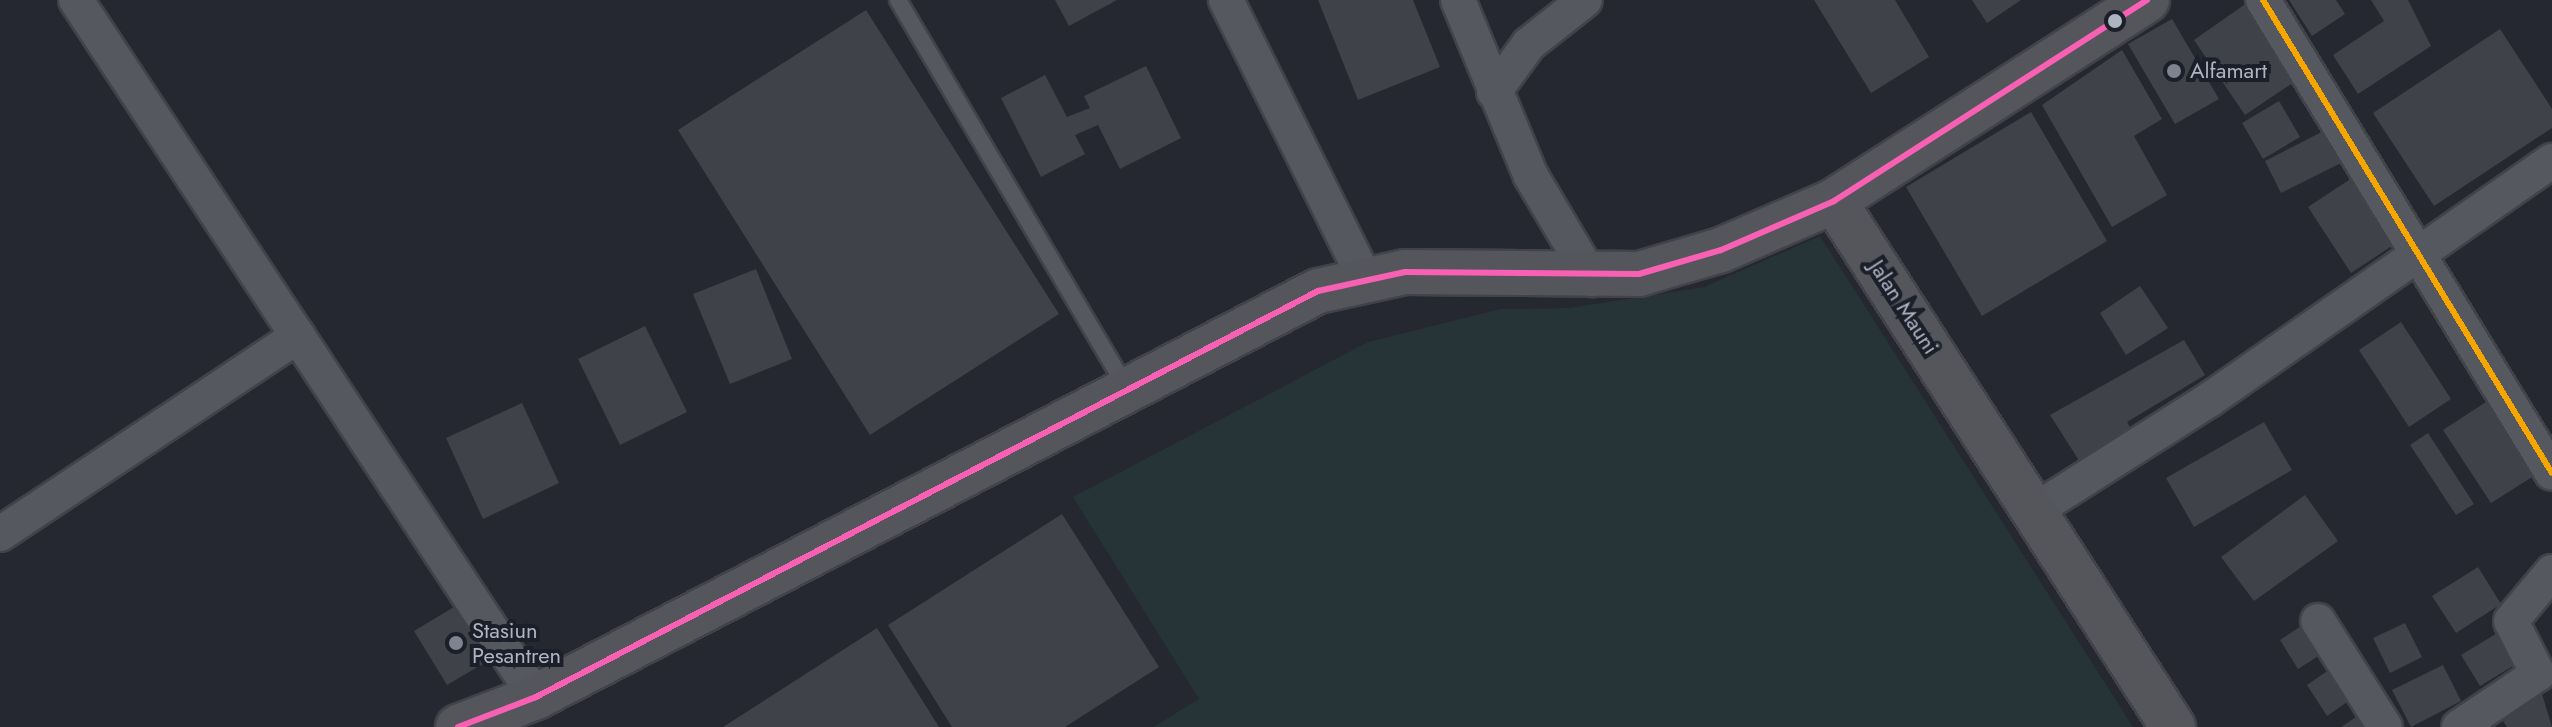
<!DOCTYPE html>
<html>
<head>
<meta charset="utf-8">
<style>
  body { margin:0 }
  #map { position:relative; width:2552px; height:727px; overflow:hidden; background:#252830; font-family:Jost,sans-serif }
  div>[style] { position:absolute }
  .green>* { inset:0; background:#263337 }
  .building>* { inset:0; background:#3f4249 }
  .roads { filter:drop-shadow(2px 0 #414349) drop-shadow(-2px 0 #414349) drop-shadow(0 2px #414349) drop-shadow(0 -2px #414349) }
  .service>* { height:16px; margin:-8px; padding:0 8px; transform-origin:8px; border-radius:8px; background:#55585f }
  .minor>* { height:34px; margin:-17px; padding:0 17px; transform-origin:17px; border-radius:17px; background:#55585f }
  .secondary>* { height:44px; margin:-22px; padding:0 22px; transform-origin:22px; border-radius:22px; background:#54565c }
  .bus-1>* { height:6px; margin:-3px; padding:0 3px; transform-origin:3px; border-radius:3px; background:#f7a600 }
  .bus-2>* { height:6px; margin:-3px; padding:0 3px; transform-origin:3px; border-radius:3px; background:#f860b3 }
  .dots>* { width:22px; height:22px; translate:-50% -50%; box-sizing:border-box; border:4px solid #1a1f29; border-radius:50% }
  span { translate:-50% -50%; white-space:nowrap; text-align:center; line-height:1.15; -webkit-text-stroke:8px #1a1f29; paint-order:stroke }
  .poi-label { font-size:22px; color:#afb4c2 }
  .left { translate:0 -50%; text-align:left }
  .street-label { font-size:22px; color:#afb4c2 }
</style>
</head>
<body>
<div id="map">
  <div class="green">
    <i style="clip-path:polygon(1820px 236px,2133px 727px,1153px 727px,1199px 699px,1073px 497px,1368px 342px,1501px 309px,1569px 308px,1704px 287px)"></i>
  </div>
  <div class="building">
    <i style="clip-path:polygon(1055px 0,1117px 0,1069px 26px)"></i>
    <i style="clip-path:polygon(1318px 0,1413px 0,1440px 67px,1358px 100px)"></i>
    <i style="clip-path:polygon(1814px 0,1895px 0,1929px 57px,1871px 93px)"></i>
    <i style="clip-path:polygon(1972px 0,2021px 0,1987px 23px)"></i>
    <i style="clip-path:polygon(2251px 0,2303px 76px,2245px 115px,2194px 40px)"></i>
    <i style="clip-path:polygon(2289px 0,2336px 0,2345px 14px,2312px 36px)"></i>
    <i style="clip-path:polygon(2371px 0,2408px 0,2431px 46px,2358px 94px,2333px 55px,2384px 21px)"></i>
    <i style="clip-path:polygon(866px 10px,1059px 314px,870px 435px,678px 130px)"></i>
    <i style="clip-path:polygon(2172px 19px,2219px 99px,2175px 124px,2128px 44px)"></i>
    <i style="clip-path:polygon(2500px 29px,2552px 109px,2552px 128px,2434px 206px,2373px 113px)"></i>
    <i style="clip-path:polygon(2122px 50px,2162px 119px,2134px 136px,2167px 195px,2112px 227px,2042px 105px)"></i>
    <i style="clip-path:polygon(1146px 66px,1181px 138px,1120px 169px,1098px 125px,1075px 135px,1085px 154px,1041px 177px,1001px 98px,1045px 75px,1067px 117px,1090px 108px,1084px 96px)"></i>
    <i style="clip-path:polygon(2279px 101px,2300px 137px,2263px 159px,2242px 123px)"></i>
    <i style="clip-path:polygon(2031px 112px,2107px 241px,1982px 316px,1906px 187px)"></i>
    <i style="clip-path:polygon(2339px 123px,2355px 156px,2281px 193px,2265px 161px)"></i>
    <i style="clip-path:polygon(2364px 170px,2407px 236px,2351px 273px,2308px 207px)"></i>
    <i style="clip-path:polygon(756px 269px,792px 359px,730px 384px,693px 294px)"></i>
    <i style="clip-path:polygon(2140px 286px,2168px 328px,2126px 355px,2100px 313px)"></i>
    <i style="clip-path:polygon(2401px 322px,2451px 399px,2409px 427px,2359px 350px)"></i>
    <i style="clip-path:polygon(645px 326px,687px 412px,620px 445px,578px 359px)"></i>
    <i style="clip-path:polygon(2184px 340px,2205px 375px,2127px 422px,2131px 429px,2080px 462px,2050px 415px)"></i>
    <i style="clip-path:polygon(2489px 400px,2537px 474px,2491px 503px,2443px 430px)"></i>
    <i style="clip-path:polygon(522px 403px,559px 483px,483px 519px,446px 438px)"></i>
    <i style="clip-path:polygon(2264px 422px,2292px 470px,2194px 527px,2166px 478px)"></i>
    <i style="clip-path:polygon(2428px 433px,2474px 504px,2456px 515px,2410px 445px)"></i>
    <i style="clip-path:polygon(2305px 495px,2338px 541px,2254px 601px,2221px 557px)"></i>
    <i style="clip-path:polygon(1062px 514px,1159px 667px,1065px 727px,952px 727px,888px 625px)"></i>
    <i style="clip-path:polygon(2478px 567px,2501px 604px,2456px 633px,2432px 596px)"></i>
    <i style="clip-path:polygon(464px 601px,498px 655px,447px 685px,414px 631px)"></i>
    <i style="clip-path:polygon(2315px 617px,2334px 646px,2298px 669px,2280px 640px)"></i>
    <i style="clip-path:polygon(2405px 623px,2422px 657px,2390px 673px,2373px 638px)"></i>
    <i style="clip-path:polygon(877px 628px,939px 727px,723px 727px)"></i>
    <i style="clip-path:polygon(2504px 629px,2523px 660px,2480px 686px,2461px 655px)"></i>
    <i style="clip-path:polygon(2339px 663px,2360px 693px,2327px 716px,2307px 685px)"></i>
    <i style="clip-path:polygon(2443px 665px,2461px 701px,2411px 727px,2392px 690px)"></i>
    <i style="clip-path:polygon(2542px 694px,2552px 727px,2507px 727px,2503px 721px)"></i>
    <i style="clip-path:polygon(2371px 707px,2384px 727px,2341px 727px)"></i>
  </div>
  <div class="roads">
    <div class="service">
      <i style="left:898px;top:0;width:451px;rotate:59.5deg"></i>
    </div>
    <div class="minor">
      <i style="left:76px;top:0;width:835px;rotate:56.58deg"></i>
      <i style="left:1226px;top:0;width:309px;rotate:63.5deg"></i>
      <i style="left:1458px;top:0;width:191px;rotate:67.5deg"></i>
      <i style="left:1531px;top:176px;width:120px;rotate:59.4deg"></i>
      <i style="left:2263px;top:0;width:554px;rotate:58.58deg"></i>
      <i style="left:1494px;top:92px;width:59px;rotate:-53.9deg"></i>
      <i style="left:1529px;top:44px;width:71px;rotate:-38.2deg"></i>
      <i style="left:2037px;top:509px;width:204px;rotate:-32.4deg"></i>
      <i style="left:2209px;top:400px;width:418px;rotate:-34.9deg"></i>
      <i style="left:0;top:534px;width:358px;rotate:-33.6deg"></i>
      <i style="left:2318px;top:621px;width:125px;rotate:57.7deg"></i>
      <i style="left:2459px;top:727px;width:95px;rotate:-33.9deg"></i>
      <i style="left:2538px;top:674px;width:59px;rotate:-117deg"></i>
      <i style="left:2511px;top:621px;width:64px;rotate:-50.1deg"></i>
    </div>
    <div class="secondary">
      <i style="left:1834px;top:201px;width:626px;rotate:57.2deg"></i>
      <i style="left:458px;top:727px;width:84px;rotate:-21deg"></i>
      <i style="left:536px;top:697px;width:881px;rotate:-27.44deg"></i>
      <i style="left:1318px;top:291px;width:89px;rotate:-12.3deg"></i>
      <i style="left:1405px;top:272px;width:234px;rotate:0.5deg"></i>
      <i style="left:1639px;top:274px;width:85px;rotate:-16.3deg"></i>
      <i style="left:1721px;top:250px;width:123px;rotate:-23.4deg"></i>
      <i style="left:1834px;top:201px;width:372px;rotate:-32.7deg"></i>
    </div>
  </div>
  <div class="bus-1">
    <i style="left:2263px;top:0;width:554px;rotate:58.58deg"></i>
  </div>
  <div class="bus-2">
    <i style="left:458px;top:727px;width:84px;rotate:-21deg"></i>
    <i style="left:536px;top:697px;width:881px;rotate:-27.44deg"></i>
    <i style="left:1318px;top:291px;width:89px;rotate:-12.3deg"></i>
    <i style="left:1405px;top:272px;width:234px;rotate:0.5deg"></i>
    <i style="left:1639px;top:274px;width:85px;rotate:-16.3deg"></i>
    <i style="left:1721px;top:250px;width:123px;rotate:-23.4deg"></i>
    <i style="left:1834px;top:201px;width:372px;rotate:-32.7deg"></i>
  </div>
  <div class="dots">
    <i style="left:2115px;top:21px;background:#afb4c2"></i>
    <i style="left:2174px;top:71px;background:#7f838f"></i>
    <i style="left:456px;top:643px;background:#7f838f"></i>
  </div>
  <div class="poi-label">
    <span class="left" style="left:2190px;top:71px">Alfamart</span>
    <span class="left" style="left:472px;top:643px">Stasiun<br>Pesantren</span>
  </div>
  <div class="street-label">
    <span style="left:1904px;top:307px;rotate:57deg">Jalan Mauni</span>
  </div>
</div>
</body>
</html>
